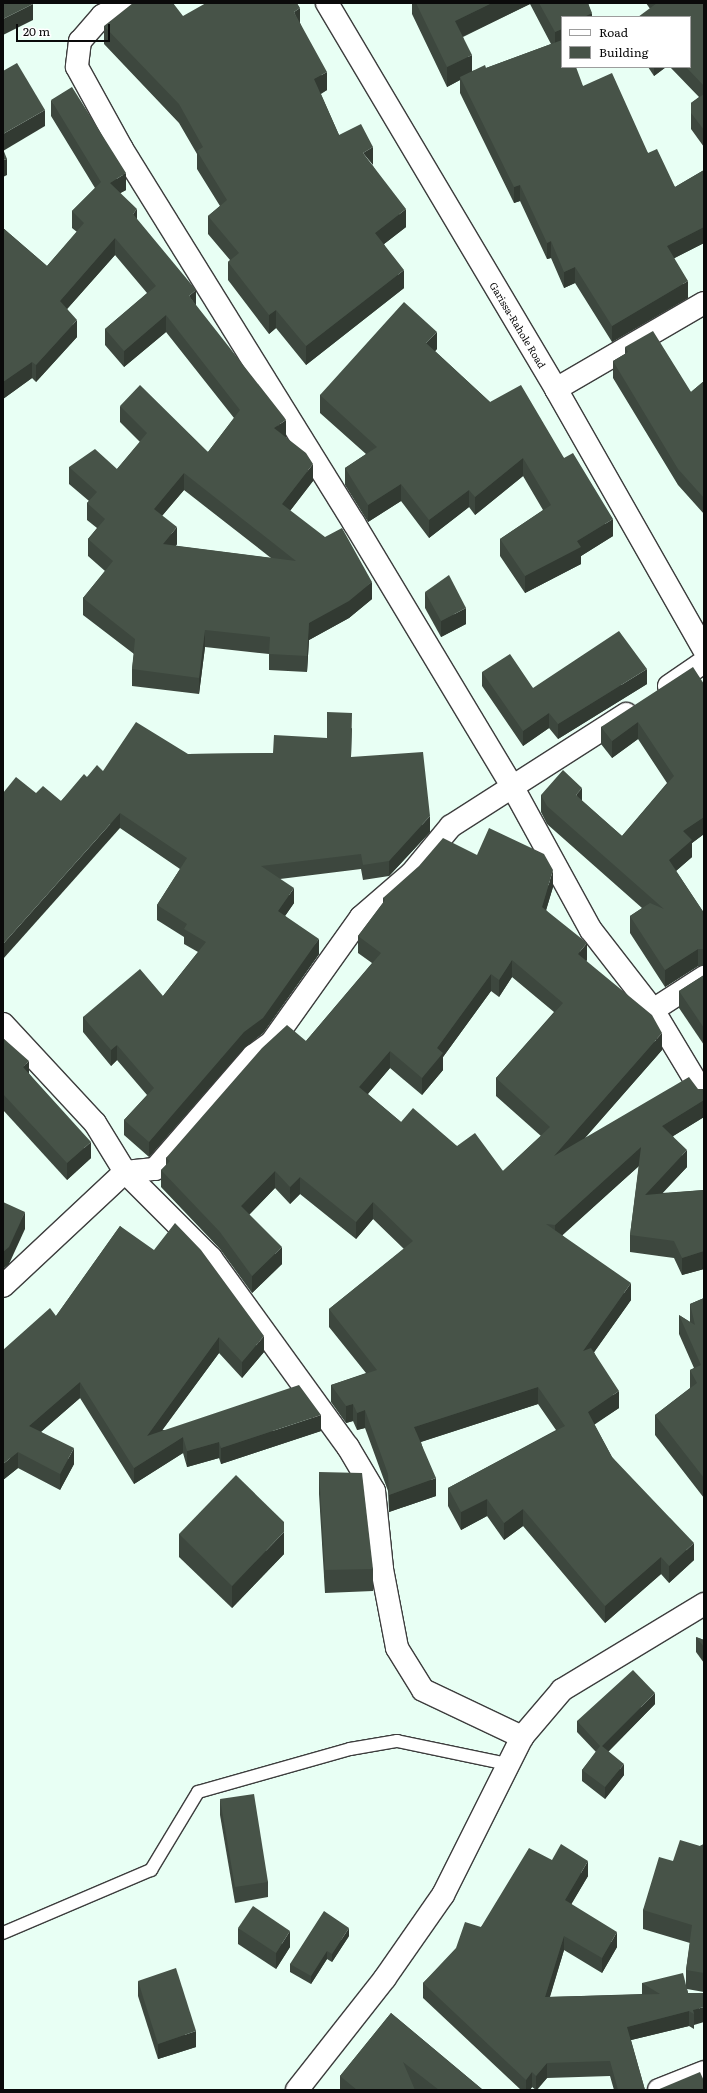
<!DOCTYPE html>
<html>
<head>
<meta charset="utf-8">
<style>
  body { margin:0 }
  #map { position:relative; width:707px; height:2093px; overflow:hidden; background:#e8fff4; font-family:Literata,serif }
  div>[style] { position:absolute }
  .roads { filter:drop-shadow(1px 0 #3d3d3d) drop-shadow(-1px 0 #3d3d3d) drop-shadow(0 1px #3d3d3d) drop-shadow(0 -1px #3d3d3d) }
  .service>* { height:12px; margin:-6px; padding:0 6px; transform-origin:6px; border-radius:6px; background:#fff }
  .minor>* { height:22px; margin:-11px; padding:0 11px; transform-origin:11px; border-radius:11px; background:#fff }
  .wall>* { inset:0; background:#3d473e }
  .shaded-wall>* { inset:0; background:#323a32 }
  .building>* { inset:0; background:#475348 }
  span { translate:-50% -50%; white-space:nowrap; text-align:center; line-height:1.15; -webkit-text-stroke:4px #fff; paint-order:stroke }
  .street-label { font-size:10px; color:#0a0a0a }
  .frame { position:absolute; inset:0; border:4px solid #0a0a0a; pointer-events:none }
  .legend { position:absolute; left:561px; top:16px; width:130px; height:52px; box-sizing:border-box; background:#fff; border:1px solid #9d9d9d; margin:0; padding:5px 7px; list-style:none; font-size:12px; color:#0a0a0a }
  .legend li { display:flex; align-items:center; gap:8px; height:20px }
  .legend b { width:20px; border:1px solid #9d9d9d }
  .scale { position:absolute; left:16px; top:24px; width:94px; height:18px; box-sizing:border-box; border:2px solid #0a0a0a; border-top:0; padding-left:5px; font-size:12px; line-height:14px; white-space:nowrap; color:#0a0a0a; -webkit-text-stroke:3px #fff; paint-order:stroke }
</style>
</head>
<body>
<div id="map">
  <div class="roads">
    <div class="service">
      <i style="left:3px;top:1933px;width:161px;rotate:-23.1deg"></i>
      <i style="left:151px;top:1870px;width:91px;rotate:-58.9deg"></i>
      <i style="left:198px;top:1792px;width:158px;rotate:-15.8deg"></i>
      <i style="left:350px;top:1749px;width:48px;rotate:-9.7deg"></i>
      <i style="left:397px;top:1741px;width:112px;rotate:11.8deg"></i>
    </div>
    <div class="minor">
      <i style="left:125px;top:3px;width:26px;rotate:151deg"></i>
      <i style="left:102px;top:16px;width:33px;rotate:131deg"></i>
      <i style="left:80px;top:41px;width:26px;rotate:97deg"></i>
      <i style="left:77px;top:67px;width:94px;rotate:61.2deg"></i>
      <i style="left:122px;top:149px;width:440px;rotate:58.2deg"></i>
      <i style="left:354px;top:523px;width:307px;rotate:59deg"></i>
      <i style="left:512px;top:786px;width:164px;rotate:61.3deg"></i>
      <i style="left:591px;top:930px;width:101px;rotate:52.2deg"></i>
      <i style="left:653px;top:1010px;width:99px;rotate:59deg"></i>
      <i style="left:327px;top:3px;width:449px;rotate:59.3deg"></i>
      <i style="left:556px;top:389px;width:299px;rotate:60.4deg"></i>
      <i style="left:556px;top:389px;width:171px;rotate:-30.2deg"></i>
      <i style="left:669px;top:686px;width:42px;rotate:-34.4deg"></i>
      <i style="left:653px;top:1010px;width:61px;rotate:-32.9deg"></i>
      <i style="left:3px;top:1024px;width:135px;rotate:47.1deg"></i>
      <i style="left:95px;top:1123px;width:57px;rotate:58.5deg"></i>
      <i style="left:125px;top:1172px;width:122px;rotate:45deg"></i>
      <i style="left:211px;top:1258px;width:233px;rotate:54.1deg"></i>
      <i style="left:348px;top:1447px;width:51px;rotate:59.4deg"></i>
      <i style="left:374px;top:1491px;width:78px;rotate:84.1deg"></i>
      <i style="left:382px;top:1569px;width:80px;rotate:79.2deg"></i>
      <i style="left:397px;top:1648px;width:49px;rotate:58.2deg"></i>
      <i style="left:423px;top:1690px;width:110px;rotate:25.4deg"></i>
      <i style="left:3px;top:1286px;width:167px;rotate:-43.1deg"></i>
      <i style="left:125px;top:1172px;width:30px;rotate:-6deg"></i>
      <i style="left:155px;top:1169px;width:150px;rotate:-49.1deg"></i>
      <i style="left:253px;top:1056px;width:24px;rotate:-36deg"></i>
      <i style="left:272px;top:1042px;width:153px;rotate:-54.5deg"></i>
      <i style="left:361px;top:917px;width:66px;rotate:-40.7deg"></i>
      <i style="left:411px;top:874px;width:62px;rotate:-50.2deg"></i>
      <i style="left:451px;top:826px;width:208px;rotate:-32.6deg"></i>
      <i style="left:297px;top:2090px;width:142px;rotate:-51.8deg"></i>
      <i style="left:385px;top:1978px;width:101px;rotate:-55.1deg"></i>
      <i style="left:443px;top:1895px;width:177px;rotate:-63.4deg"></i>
      <i style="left:522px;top:1737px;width:62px;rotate:-49.6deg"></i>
      <i style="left:562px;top:1690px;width:166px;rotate:-31.2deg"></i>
      <i style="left:659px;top:2090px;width:48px;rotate:-21.8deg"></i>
    </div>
  </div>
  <div class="wall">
    <i style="clip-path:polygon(evenodd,412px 3px,588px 3px,592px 17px,562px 17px,562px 67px,583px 86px,648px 153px,675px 187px,704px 170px,704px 243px,674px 258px,688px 298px,612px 342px,575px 283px,564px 288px,551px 258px,547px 259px,520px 201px,514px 203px,460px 93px,460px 80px,447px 87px,412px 14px,412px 3px,530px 4px,551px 44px,486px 68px,472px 71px,463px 37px,530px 4px)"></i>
    <i style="clip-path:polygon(646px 3px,704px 3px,704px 147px,691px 129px,691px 103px,699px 97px,670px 67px,690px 67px)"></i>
    <i style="clip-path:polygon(183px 16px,300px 23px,327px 90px,321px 94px,339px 135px,373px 166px,406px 227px,384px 244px,404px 288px,306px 365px,276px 328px,269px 334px,228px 280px,228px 262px,230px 260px,208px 234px,208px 216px,220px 206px,197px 169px,197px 154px,179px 123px,104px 44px,104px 26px)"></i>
    <i style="clip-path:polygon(648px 67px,666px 67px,654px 76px)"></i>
    <i style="clip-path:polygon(evenodd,51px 100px,126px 190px,120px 193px,137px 220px,286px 437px,313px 481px,290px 511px,372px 599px,349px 618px,309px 640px,307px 672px,269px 670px,269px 654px,205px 647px,199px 694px,132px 686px,132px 669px,134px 654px,83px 615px,83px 598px,105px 571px,88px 556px,88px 539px,97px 528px,87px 520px,87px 503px,89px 501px,69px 484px,69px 467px,117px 469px,140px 442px,120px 422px,120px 406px,208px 452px,234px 418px,166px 332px,124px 367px,105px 345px,105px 329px,147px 293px,115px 255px,67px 309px,77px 337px,36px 382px,32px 378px,3px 399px,3px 228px,47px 266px,77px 232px,72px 228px,72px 211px,95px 188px,51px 116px,51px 100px,184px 490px,271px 558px,176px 546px,177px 544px,162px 516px,184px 490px)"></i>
    <i style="clip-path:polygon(625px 347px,691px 392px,704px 381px,704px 514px,678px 485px,613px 378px,613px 361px,625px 354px)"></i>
    <i style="clip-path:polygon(437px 349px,435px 351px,490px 402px,564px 458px,613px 536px,581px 556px,581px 564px,525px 593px,500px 556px,500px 539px,543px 510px,523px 476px,475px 515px,469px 507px,429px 538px,401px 501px,368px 522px,345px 485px,345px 468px,366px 454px,320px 413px,320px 395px)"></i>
    <i style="clip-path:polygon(425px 592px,466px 624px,441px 637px,425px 608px)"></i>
    <i style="clip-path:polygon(482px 672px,533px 688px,647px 684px,558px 739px,549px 728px,523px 746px,482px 686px)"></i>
    <i style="clip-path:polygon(704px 684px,704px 834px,692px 843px,692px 857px,676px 871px,704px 913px,704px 966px,698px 966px,665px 987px,630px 933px,630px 916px,642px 908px,547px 824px,541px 812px,541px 795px,582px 801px,622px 836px,667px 783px,638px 739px,612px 758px,601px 744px,601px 727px)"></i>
    <i style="clip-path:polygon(352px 728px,351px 757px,430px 832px,389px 876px,363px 880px,361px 869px,280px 879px,294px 903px,285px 916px,319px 954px,263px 1033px,244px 1048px,149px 1157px,124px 1135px,124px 1120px,147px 1095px,117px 1060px,111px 1066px,83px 1032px,83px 1017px,163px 996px,198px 952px,184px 944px,184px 937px,157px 920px,157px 905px,180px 869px,120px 828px,36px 793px,61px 801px,87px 777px,103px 771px,188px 754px,273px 753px,327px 738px)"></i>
    <i style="clip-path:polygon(evenodd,477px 855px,553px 887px,546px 910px,587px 960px,586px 961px,662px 1050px,585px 1138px,698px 1089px,704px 1089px,704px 1117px,673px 1136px,687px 1167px,662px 1193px,704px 1190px,704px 1269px,682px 1275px,674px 1258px,630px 1252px,630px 1235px,639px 1166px,562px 1235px,631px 1300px,594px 1352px,619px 1408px,594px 1424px,612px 1457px,694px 1560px,669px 1583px,661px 1574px,605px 1623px,523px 1526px,504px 1540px,487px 1516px,461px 1530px,448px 1506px,448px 1488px,556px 1430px,538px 1404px,421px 1442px,436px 1496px,389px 1512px,388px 1491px,365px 1428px,357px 1430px,353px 1421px,346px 1423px,331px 1402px,331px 1385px,366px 1373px,329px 1327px,329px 1309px,404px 1249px,373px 1219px,356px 1239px,300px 1194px,290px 1204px,275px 1188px,249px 1215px,282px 1264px,252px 1293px,220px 1249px,161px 1187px,161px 1170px,166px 1165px,166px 1158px,306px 1041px,372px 963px,358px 953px,358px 936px,383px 903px,383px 898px,477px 855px,512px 977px,554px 1012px,496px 1078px,496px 1096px,541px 1136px,503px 1171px,457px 1146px,401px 1122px,368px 1094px,390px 1068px,422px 1095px,443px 1070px,443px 1057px,491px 991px,499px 997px,512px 977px)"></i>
    <i style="clip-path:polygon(704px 975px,704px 1045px,679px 1008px,679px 991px)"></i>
    <i style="clip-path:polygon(3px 1038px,91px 1158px,67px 1180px,3px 1110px)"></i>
    <i style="clip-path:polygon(120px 1226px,264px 1352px,242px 1378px,219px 1353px,162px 1430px,321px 1431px,221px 1464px,219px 1458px,187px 1467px,183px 1453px,134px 1484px,80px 1398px,41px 1432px,74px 1464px,60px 1490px,18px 1468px,3px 1480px,56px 1316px)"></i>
    <i style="clip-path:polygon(704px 1298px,704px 1498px,655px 1435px,655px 1415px,690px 1388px,690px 1370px,694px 1368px,679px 1334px,679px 1315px,690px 1322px,690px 1304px)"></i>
    <i style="clip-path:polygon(319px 1472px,373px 1569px,373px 1591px,325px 1593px,319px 1494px)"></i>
    <i style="clip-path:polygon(179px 1534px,284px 1554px,232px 1608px,179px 1557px)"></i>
    <i style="clip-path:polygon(696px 1637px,704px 1640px,704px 1663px,696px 1652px)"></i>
    <i style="clip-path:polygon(655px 1704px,608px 1752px,624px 1775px,605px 1799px,582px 1781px,582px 1770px,596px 1752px,577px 1732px,577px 1721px)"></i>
    <i style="clip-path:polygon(220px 1799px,268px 1882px,268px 1897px,235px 1903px,220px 1815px)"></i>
    <i style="clip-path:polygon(704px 1844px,704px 1992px,687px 1989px,688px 1993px,704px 1993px,694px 2025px,694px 2029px,689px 2026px,631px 2040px,645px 2090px,614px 2090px,610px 2076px,547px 2078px,537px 2090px,536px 2090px,532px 2087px,530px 2090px,521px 2090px,423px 1998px,423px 1983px,481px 1927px,552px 1860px,588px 1876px,571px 1904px,617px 1947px,602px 1973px,564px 1950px,550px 1997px,642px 1994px,642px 1983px,686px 1985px,686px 1970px,690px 1943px,643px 1929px,643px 1910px,673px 1861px,700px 1846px)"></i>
    <i style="clip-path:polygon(238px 1928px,290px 1947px,276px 1969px,238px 1944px)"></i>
    <i style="clip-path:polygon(349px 1936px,332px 1962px,327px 1959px,311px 1984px,290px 1972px,290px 1964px)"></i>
    <i style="clip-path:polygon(138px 1981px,196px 2047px,158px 2059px,138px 1996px)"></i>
    <i style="clip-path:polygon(391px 2013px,483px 2090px,416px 2090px,415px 2089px,415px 2090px,340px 2090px,340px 2076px)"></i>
  </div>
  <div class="shaded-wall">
    <i style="clip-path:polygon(492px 3px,530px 3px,530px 4px,455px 40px,455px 21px)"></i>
    <i style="clip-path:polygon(33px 4px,33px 20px,3px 35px,3px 19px)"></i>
    <i style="clip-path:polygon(300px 8px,300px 27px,294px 12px)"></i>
    <i style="clip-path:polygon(592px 13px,592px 17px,584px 17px)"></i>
    <i style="clip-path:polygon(562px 29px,562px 48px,555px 52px,555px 32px)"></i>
    <i style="clip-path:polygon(472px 55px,472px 75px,460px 77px,460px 80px,447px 87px,447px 67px)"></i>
    <i style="clip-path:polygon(654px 67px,666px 67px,654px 76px)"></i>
    <i style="clip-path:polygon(327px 72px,327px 90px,314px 97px,314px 79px)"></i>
    <i style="clip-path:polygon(45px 110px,45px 126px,3px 151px,3px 134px)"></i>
    <i style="clip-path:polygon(373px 147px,373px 165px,363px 153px)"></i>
    <i style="clip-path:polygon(7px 159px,7px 175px,3px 177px,3px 160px)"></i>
    <i style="clip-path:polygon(126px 173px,126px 190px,110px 199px,110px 183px)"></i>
    <i style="clip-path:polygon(520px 185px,520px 201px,514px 203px,514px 187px)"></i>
    <i style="clip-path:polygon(137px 209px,137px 226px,133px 214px)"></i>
    <i style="clip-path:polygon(406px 209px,406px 227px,375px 251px,375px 233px)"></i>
    <i style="clip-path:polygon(704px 227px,704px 243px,667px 262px,667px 246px)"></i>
    <i style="clip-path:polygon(115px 238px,115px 255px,60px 317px,60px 301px)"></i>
    <i style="clip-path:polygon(551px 241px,551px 258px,547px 259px,547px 243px)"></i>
    <i style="clip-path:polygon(575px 267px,575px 283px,564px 288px,564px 272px)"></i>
    <i style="clip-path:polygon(404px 270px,404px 288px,306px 365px,306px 346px)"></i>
    <i style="clip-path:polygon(688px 281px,688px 298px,612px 342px,612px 326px)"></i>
    <i style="clip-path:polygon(196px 290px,196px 306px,189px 296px)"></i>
    <i style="clip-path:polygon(276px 310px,276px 328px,269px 334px,269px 315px)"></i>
    <i style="clip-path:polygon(166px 315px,166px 332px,124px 367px,124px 351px)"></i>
    <i style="clip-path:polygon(77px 320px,77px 337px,36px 382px,36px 365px)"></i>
    <i style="clip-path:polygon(437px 332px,437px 349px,426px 361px,426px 343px)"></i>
    <i style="clip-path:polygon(32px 362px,32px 378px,3px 399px,3px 382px)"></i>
    <i style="clip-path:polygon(286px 420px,286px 437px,274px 445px,274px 428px)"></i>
    <i style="clip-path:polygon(523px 458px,523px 476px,475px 515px,475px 497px)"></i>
    <i style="clip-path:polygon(313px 464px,313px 481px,282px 521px,282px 504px)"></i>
    <i style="clip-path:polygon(184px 473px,184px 490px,154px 525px,154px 509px)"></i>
    <i style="clip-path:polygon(401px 484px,401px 501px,368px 522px,368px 505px)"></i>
    <i style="clip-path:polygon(469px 490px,469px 507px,429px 538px,429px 520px)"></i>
    <i style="clip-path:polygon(613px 519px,613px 536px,581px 556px,581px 564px,525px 593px,525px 576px,577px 541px)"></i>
    <i style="clip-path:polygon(177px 527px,177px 544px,163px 560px,163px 544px)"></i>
    <i style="clip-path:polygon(372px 582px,372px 599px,349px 618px,309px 640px,307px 672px,307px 656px,309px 623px)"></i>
    <i style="clip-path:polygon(466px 608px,466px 624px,441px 637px,441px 621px)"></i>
    <i style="clip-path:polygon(205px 630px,205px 647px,199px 694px,199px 678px)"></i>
    <i style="clip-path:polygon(647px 669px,647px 684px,558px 739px,558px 724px)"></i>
    <i style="clip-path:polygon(549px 713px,549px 728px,523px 746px,523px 731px)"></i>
    <i style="clip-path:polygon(638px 722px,638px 739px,612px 758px,612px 741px)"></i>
    <i style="clip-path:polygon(582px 788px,582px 805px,576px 795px)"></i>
    <i style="clip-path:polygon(120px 813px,120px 828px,3px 959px,3px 944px)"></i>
    <i style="clip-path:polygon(430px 816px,430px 832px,389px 876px,389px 861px)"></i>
    <i style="clip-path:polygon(704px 817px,704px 834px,692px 843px,692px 857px,669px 877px,669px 860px,683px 831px)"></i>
    <i style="clip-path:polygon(553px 870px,553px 887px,542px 924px,542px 907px)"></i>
    <i style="clip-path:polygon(294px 888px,294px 903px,278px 926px,278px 911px)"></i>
    <i style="clip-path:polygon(319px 939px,319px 954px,263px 1033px,244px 1048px,149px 1157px,149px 1142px)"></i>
    <i style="clip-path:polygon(587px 943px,587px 960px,578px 972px,578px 954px)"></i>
    <i style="clip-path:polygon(698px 949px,698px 966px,665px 987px,665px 970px)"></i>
    <i style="clip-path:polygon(512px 960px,512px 977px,499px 997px,499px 980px)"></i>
    <i style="clip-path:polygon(491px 974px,491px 991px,443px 1057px,443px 1070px,422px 1095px,422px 1078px,437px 1048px)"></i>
    <i style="clip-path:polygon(662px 1033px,662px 1050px,554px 1173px,554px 1156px)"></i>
    <i style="clip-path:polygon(117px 1045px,117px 1060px,111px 1066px,111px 1050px)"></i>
    <i style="clip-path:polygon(390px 1051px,390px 1068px,359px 1104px,359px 1087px)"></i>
    <i style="clip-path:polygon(29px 1061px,29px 1078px,23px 1067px)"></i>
    <i style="clip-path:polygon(704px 1100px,704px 1117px,662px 1143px,662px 1126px)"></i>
    <i style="clip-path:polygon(91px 1142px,91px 1158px,67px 1180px,67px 1163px)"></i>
    <i style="clip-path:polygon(641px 1147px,641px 1164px,555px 1242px,555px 1225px)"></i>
    <i style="clip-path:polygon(687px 1150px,687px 1167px,645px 1212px,645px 1195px)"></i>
    <i style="clip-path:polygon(275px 1171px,275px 1188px,241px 1223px,241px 1206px)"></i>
    <i style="clip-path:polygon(300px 1177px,300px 1194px,290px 1204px,290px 1187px)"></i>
    <i style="clip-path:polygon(373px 1202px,373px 1219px,356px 1239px,356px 1222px)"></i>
    <i style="clip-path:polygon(25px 1212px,25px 1229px,9px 1264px,3px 1269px,3px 1252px)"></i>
    <i style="clip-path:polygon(282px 1247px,282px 1264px,252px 1293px,252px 1276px)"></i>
    <i style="clip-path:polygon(704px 1251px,704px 1269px,682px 1275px,682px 1258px)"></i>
    <i style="clip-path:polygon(631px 1283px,631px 1300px,583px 1368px,583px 1351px)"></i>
    <i style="clip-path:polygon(264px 1336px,264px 1352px,242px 1378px,242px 1362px)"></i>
    <i style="clip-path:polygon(219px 1337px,219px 1353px,147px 1451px,147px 1436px)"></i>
    <i style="clip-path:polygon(80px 1382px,80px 1398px,29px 1442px,29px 1426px)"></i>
    <i style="clip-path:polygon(538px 1387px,538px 1404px,414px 1444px,414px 1427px)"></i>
    <i style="clip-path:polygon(619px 1391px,619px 1408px,588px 1429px,588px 1412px)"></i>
    <i style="clip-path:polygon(353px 1404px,353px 1421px,346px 1423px,346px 1406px)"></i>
    <i style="clip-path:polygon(365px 1410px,365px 1428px,357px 1430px,357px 1413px)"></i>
    <i style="clip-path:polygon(321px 1415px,321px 1431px,221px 1464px,221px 1448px)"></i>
    <i style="clip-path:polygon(183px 1437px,183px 1453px,134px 1484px,134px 1468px)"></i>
    <i style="clip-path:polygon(219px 1442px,219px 1458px,187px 1467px,187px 1451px)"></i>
    <i style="clip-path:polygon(74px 1448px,74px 1464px,60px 1490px,60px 1474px)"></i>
    <i style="clip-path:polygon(18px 1452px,18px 1468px,3px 1480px,3px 1464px)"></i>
    <i style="clip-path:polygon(436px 1478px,436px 1496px,389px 1512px,389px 1495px)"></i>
    <i style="clip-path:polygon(487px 1499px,487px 1516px,461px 1530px,461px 1512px)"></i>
    <i style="clip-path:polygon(523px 1509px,523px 1526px,504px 1540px,504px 1523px)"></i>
    <i style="clip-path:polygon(284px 1532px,284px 1554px,232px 1608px,232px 1586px)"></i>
    <i style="clip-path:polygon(694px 1543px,694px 1560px,669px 1583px,669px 1566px)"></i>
    <i style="clip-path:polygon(661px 1557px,661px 1574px,605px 1623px,605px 1606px)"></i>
    <i style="clip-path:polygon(655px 1693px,655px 1704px,602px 1758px,602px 1746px)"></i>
    <i style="clip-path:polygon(624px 1764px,624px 1775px,605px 1799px,605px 1787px)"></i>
    <i style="clip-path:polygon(588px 1861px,588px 1876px,565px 1915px,565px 1900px)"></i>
    <i style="clip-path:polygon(349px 1928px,349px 1936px,332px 1962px,332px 1954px)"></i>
    <i style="clip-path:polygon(290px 1931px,290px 1947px,276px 1969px,276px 1953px)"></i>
    <i style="clip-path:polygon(617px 1932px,617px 1947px,602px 1973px,602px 1958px)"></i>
    <i style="clip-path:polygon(564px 1936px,564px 1950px,545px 2012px,545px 1997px)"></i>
    <i style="clip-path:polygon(327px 1951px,327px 1959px,311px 1984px,311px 1976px)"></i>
    <i style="clip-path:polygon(704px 2007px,704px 2022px,694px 2025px,694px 2014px,693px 2010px)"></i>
    <i style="clip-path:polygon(689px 2011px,689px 2026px,627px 2041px,627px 2027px)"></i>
    <i style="clip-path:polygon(196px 2031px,196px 2047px,158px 2059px,158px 2044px)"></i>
    <i style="clip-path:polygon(547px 2063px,547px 2078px,536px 2090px,536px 2076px)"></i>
    <i style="clip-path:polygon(532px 2072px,532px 2087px,530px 2090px,526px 2090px,526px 2080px)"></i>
  </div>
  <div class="building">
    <i style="clip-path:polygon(3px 3px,33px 3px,33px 4px,3px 19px)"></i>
    <i style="clip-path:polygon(133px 3px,173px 3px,183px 16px,206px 3px,297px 3px,300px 8px,294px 12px,327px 72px,314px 79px,339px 135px,361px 124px,373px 147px,363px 153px,406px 209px,375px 233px,404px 270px,306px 346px,276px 310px,269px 315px,228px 262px,239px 253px,208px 216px,227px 200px,197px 151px,203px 147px,179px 104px,104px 26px)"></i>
    <i style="clip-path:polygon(416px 3px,492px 3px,455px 21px,472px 55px,447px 67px)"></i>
    <i style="clip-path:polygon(539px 3px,588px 3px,592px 13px,584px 17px,562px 17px,562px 29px,555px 32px)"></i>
    <i style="clip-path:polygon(657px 3px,704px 3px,704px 86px,686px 67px,690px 67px,690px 17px,638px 17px)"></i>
    <i style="clip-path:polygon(562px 40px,562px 67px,576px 67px,583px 86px,612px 73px,648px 153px,657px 149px,675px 187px,704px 170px,704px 227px,667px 246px,688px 281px,612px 326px,575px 267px,564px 272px,551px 241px,547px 243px,520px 185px,514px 187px,460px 77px,485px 65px,486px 68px)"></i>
    <i style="clip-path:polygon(17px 63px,45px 110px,3px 134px,3px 71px)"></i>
    <i style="clip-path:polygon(evenodd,72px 87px,126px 173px,110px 183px,137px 209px,133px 214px,196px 290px,189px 296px,284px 417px,286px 420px,274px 428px,306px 453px,313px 464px,282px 504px,325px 537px,342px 528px,372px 582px,349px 601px,309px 623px,307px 656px,269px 654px,270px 637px,205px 630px,199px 678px,132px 669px,135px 639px,83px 598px,113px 561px,88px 539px,105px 519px,87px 503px,97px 492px,69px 467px,95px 449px,117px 469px,147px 433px,120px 406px,140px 385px,208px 452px,240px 410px,166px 315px,124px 351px,105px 329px,156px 286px,115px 238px,60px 301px,77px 320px,36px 365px,32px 362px,3px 382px,3px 228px,47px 266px,84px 223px,72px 211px,101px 182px,51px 100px,72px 87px,184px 473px,296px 561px,163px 544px,177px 527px,154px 509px,184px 473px)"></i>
    <i style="clip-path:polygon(704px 94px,704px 130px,691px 113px,691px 103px)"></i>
    <i style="clip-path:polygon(3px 149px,7px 159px,3px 160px)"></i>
    <i style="clip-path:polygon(404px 302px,437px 332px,426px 343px,490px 402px,521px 385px,564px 458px,573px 453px,613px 519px,577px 541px,581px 547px,525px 576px,500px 539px,551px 505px,523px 458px,475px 497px,469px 490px,429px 520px,401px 484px,368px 505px,345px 468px,377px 447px,320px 395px)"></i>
    <i style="clip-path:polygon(653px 331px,691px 392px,704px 381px,704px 498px,678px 469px,613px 361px,628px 352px,625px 347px)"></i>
    <i style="clip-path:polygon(449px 575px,466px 608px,441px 621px,425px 592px)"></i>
    <i style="clip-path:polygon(619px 631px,647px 669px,558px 724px,549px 713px,523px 731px,482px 672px,510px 654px,533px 688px)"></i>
    <i style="clip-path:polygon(693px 667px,704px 684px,704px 817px,683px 831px,692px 840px,669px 860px,704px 913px,704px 949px,698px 949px,665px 970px,630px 916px,650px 903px,664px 909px,547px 806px,541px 795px,563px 770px,582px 788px,576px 795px,622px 836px,674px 776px,638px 722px,612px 741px,601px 727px)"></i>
    <i style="clip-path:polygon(327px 712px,352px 713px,351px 757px,423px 752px,430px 816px,389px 861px,363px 865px,361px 854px,261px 866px,294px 888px,278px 911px,319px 939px,263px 1018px,244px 1032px,149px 1142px,124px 1120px,154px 1088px,117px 1045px,111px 1050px,83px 1017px,140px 969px,163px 996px,206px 942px,184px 929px,187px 924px,157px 905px,187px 858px,120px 813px,3px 944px,3px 793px,16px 777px,36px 793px,43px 786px,61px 801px,84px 774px,87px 777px,97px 765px,103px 771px,136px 722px,188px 754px,273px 753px,274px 735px,327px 738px)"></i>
    <i style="clip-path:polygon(evenodd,489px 828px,544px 854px,553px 870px,542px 907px,587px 943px,578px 954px,652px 1015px,662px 1033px,554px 1156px,689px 1077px,698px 1089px,704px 1089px,704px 1100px,662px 1126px,687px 1150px,645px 1195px,704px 1190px,704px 1251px,682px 1258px,674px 1241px,630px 1235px,641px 1147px,555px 1225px,546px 1224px,631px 1283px,583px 1351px,591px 1348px,619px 1391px,588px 1412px,612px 1457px,694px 1543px,669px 1566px,661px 1557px,605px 1606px,523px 1509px,504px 1523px,487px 1499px,461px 1512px,448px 1488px,565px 1426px,538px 1387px,414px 1427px,436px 1478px,389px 1495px,388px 1474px,365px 1410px,357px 1413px,353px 1404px,346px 1406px,331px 1385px,377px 1370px,329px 1309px,413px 1241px,373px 1202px,356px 1222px,300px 1177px,290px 1187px,275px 1171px,241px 1206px,282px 1247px,252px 1276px,220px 1232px,161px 1170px,170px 1161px,166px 1158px,262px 1048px,287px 1025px,306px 1041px,381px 953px,358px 936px,385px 900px,383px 898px,419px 866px,443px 838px,477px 855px,489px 828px,512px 960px,563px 1003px,496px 1078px,550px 1127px,503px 1171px,475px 1133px,457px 1146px,413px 1108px,401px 1122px,359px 1087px,390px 1051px,422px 1078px,443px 1053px,437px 1048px,491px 974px,499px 980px,512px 960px)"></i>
    <i style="clip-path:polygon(704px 975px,704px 1028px,679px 991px)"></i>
    <i style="clip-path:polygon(3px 1038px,29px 1061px,23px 1067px,91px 1142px,67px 1163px,3px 1094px)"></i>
    <i style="clip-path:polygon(3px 1202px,25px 1212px,9px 1247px,3px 1252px)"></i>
    <i style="clip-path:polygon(175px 1223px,201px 1250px,264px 1336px,242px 1362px,219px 1337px,147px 1436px,299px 1385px,321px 1415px,221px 1448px,219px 1442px,187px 1451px,183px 1437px,134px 1468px,80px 1382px,29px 1426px,74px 1448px,60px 1474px,18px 1452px,3px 1464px,3px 1350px,50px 1308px,56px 1316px,120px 1226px,154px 1250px)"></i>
    <i style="clip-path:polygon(704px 1298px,704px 1478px,655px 1415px,697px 1383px,690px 1370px,701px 1365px,679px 1315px,695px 1325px,690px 1304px)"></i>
    <i style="clip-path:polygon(319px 1472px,362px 1473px,373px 1569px,325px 1570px)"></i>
    <i style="clip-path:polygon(236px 1475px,284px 1522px,284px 1532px,232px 1586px,179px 1534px)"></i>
    <i style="clip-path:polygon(696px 1637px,704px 1640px,704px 1647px)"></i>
    <i style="clip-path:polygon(633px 1670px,655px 1693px,602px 1746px,624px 1764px,605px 1787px,582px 1770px,600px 1746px,577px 1721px)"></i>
    <i style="clip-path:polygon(254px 1794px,268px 1882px,235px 1887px,220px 1799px)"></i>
    <i style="clip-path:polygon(680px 1840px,700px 1846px,704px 1844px,704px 1973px,686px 1970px,692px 1925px,643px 1910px,659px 1857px,673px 1861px)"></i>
    <i style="clip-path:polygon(561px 1844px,588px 1861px,565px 1900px,617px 1932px,602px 1958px,564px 1936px,545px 1997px,660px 1994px,642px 1983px,683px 1973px,688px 1993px,704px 1993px,704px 2007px,693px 2010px,694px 2014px,689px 2011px,627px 2027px,645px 2090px,618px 2090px,610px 2061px,547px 2063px,536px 2076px,532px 2072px,526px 2080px,423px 1983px,456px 1948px,465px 1922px,481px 1927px,529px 1848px,552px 1860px)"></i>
    <i style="clip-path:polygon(253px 1906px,290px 1931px,276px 1953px,238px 1928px)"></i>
    <i style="clip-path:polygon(324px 1911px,349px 1928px,332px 1954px,327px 1951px,311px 1976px,290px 1964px)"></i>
    <i style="clip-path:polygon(176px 1968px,196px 2031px,158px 2044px,138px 1981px)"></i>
    <i style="clip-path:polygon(391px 2013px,483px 2090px,439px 2090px,403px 2062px,415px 2090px,357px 2090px,340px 2076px)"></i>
    <i style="clip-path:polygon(700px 2072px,704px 2081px,704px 2090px,657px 2090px)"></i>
  </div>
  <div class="street-label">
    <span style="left:518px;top:325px;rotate:59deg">Garissa-Rahole Road</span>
  </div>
  <div class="frame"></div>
  <ul class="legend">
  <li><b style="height:5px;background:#fff"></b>Road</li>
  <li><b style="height:11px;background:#475348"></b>Building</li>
  </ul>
  <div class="scale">20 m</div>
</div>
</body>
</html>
